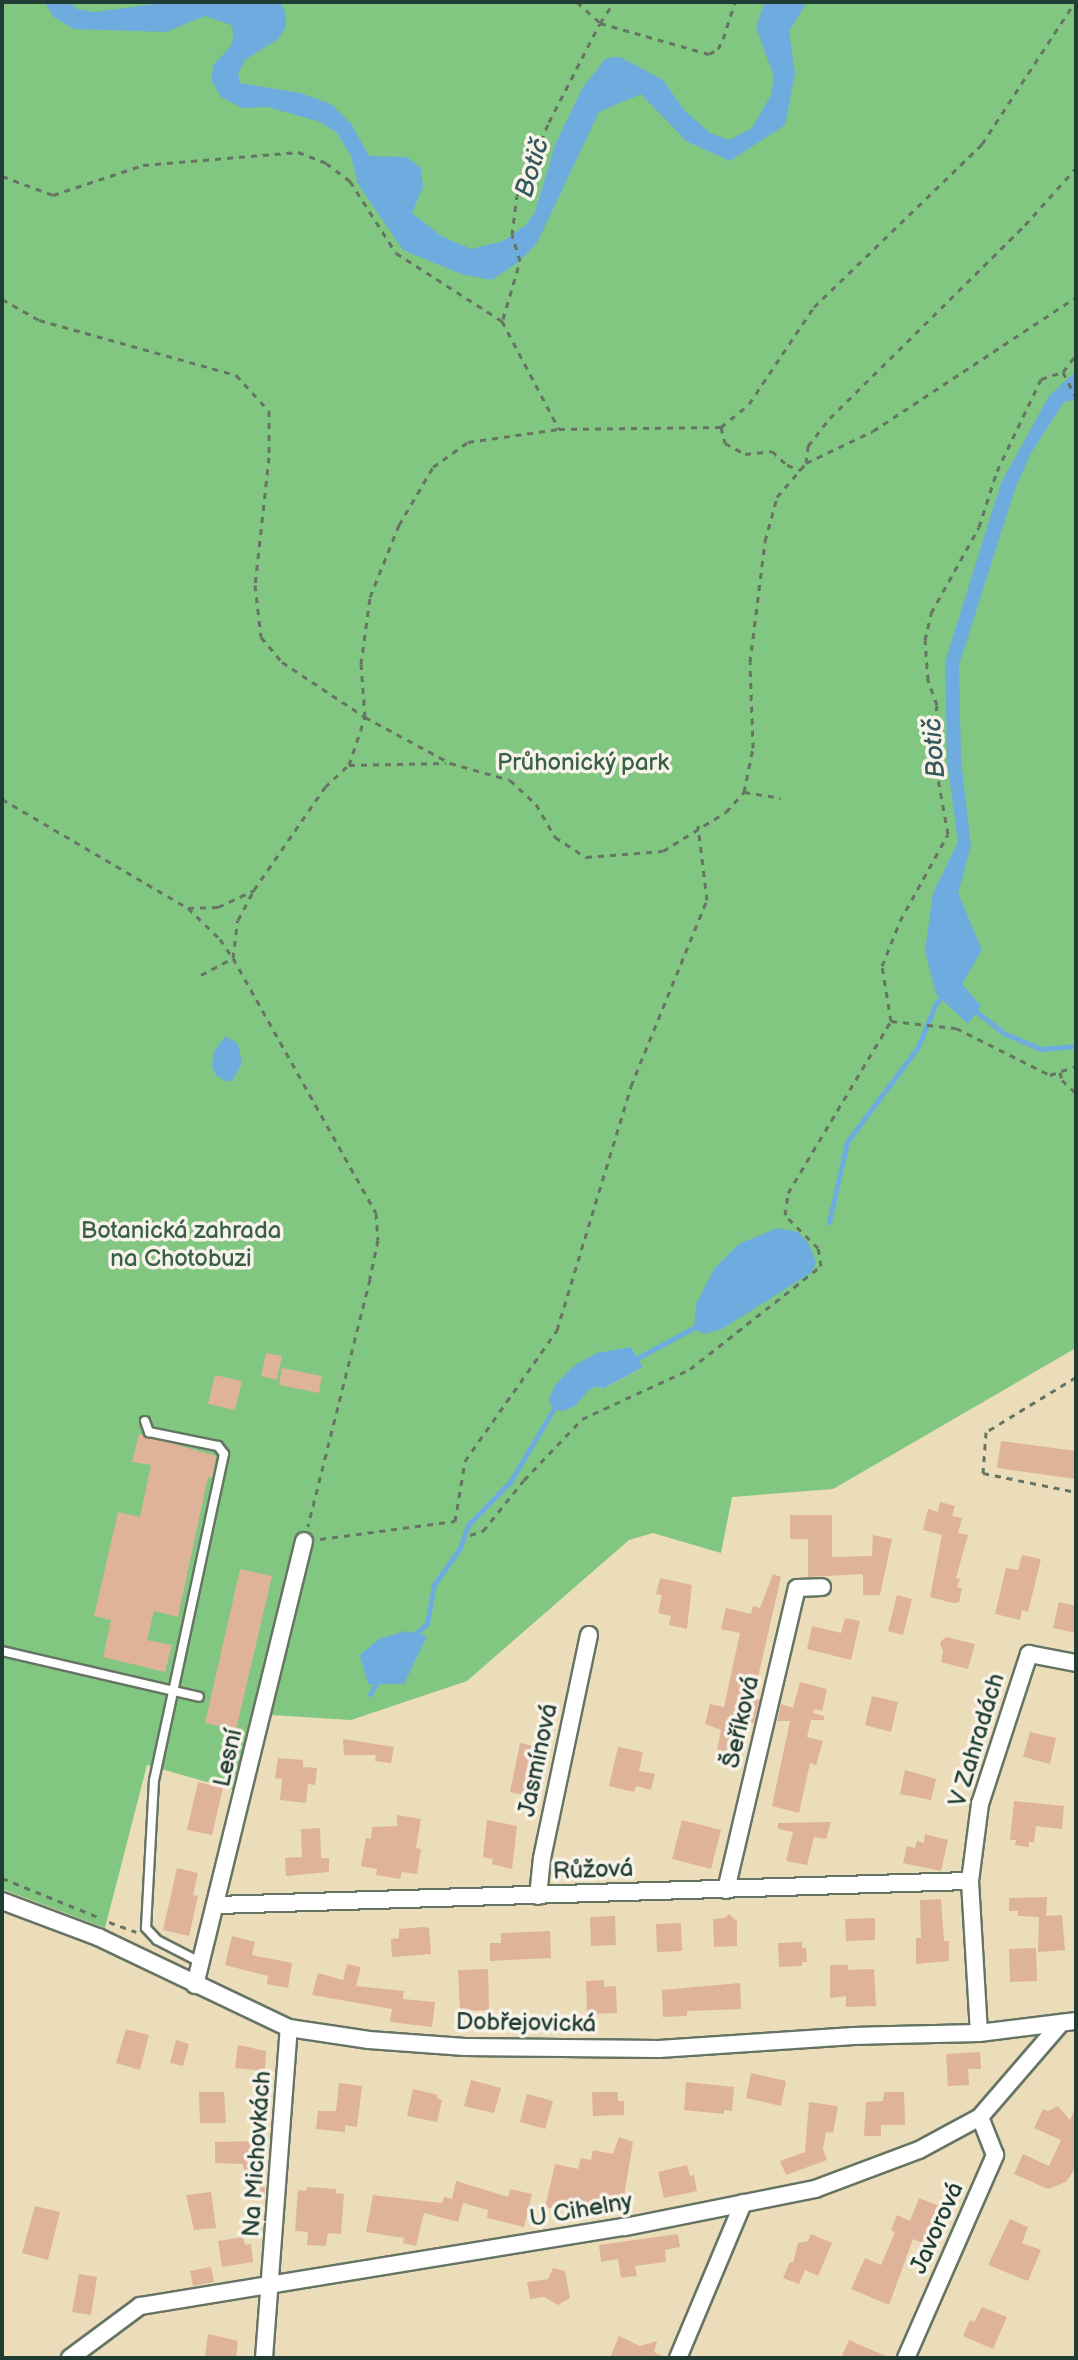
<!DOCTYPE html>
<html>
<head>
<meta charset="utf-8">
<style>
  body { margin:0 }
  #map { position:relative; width:1078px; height:2360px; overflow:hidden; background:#ebddba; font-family:"Balsamiq Sans",sans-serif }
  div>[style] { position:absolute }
  .green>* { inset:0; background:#81c681 }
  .water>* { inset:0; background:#6eace0 }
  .stream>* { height:5px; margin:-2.5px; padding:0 2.5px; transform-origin:2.5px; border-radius:2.5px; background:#6eace0 }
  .building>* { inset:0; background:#deb39a }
  .path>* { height:3px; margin-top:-1.5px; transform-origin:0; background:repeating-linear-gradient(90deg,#667563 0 6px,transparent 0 12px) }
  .roads { filter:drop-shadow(2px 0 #667563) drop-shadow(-2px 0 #667563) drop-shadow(0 2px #667563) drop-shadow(0 -2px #667563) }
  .service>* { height:8px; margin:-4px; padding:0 4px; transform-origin:4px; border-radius:4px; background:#fff }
  .minor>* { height:16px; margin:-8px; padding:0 8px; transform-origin:8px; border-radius:8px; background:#fff }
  span { translate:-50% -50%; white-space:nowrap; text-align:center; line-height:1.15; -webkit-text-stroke:7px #f7f3e8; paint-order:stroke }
  .park-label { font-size:24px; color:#385f47 }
  .street-label { font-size:24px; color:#1f3d34 }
  .water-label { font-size:26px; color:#33595f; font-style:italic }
  .frame { position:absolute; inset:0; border:4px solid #1f3d34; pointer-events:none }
</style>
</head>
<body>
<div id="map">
  <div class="green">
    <i style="clip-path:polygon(evenodd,2px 2px,1076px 2px,1076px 1348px,833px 1489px,732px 1497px,721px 1553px,653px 1533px,629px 1540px,467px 1681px,351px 1720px,253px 1714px,235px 1790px,147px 1765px,105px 1928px,2px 1889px,2px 2px,631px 1347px,643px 1367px,603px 1389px,597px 1386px,588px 1391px,631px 1347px)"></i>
  </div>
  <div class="water">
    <i style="clip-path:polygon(44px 2px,69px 2px,77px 9px,95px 12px,169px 2px,280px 2px,285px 11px,286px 27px,278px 39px,245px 60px,238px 74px,240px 83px,300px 93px,331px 104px,351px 124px,369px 156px,407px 157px,421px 168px,423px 187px,412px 213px,441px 236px,471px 249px,503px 241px,526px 225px,535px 212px,555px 145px,583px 87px,606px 58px,620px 57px,663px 80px,684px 110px,710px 133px,729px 140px,752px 128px,771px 95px,774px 77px,756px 27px,765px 2px,807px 2px,789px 31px,795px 73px,785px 125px,730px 161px,686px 141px,641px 94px,599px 112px,537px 243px,520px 261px,492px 280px,461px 274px,403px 250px,358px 184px,351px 156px,337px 133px,320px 122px,268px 107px,242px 108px,221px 97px,211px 80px,214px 64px,231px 46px,234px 34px,231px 25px,205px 16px,166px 32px,74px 29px,54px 17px)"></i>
    <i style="clip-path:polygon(1076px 371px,1076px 400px,1064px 402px,1031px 453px,1015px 489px,959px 665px,961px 760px,971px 846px,958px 893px,982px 950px,962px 984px,981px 1006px,968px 1024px,936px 994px,925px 951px,933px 893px,958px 842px,947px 761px,945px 662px,1001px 483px,1049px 396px)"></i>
    <i style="clip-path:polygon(226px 1036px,238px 1044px,242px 1063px,232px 1081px,225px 1081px,216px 1075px,212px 1066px,214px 1051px)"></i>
    <i style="clip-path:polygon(777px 1228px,798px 1232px,808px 1243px,816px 1262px,812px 1272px,722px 1329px,704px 1334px,694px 1329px,696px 1304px,714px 1269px,739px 1244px)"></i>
    <i style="clip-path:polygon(631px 1347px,643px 1367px,603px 1389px,597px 1386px,588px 1391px,575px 1406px,562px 1411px,552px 1409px,549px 1399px,555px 1385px,575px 1365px,597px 1353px)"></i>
    <i style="clip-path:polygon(405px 1631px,427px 1636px,404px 1684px,368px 1684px,360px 1655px,379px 1639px)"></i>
  </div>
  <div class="stream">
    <i style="left:974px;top:1010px;width:37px;rotate:38deg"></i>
    <i style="left:1003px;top:1033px;width:41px;rotate:22.8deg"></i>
    <i style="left:1041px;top:1049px;width:35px;rotate:-5deg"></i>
    <i style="left:829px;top:1222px;width:82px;rotate:-77.3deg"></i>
    <i style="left:847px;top:1142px;width:119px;rotate:-53.2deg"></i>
    <i style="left:918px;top:1047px;width:48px;rotate:-67.8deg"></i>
    <i style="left:936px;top:1003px;width:11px;rotate:-45deg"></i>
    <i style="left:632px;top:1361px;width:74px;rotate:-28.3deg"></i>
    <i style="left:413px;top:1636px;width:18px;rotate:-41deg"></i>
    <i style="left:427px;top:1624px;width:40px;rotate:-80deg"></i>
    <i style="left:434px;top:1585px;width:45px;rotate:-54.9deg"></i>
    <i style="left:460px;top:1548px;width:24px;rotate:-71deg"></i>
    <i style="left:468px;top:1525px;width:60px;rotate:-45.7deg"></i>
    <i style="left:510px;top:1482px;width:90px;rotate:-59.1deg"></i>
    <i style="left:370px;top:1694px;width:15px;rotate:-58deg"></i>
  </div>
  <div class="building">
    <i style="clip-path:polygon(266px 1353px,282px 1356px,277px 1380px,261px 1376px)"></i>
    <i style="clip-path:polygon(282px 1368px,322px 1376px,319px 1393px,279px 1385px)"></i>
    <i style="clip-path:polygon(215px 1375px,242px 1381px,235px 1410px,208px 1404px)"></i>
    <i style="clip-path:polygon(139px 1434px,216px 1456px,212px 1478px,208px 1477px,178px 1617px,154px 1611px,147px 1640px,172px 1645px,165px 1672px,103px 1657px,111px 1620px,94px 1616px,118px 1512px,140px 1517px,151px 1465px,132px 1462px)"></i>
    <i style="clip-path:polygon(1001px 1441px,1076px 1451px,1076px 1479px,997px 1468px)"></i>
    <i style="clip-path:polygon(940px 1502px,955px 1506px,952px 1516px,962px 1518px,958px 1533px,968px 1535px,956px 1578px,960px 1579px,957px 1587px,962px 1588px,959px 1602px,953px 1603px,930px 1597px,942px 1535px,923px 1530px,928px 1509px,938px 1512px)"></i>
    <i style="clip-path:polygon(790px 1515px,832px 1515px,832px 1557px,872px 1556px,873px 1535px,892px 1539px,880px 1595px,863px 1595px,863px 1574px,808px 1577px,808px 1539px,790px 1539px)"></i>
    <i style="clip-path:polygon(1022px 1555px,1041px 1559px,1028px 1612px,1022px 1610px,1020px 1620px,995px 1614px,1006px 1568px,1018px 1570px)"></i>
    <i style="clip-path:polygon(240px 1569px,272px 1576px,236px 1730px,205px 1723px)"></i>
    <i style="clip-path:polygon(773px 1574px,781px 1577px,756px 1686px,755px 1698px,760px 1699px,754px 1722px,746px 1727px,745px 1733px,739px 1732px,734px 1754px,717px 1750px,721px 1730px,705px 1724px,710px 1704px,724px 1707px,740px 1633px,721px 1629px,726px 1608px,751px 1614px,753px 1606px,760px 1608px)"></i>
    <i style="clip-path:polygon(660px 1578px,692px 1585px,687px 1629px,669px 1625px,671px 1616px,658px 1613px,662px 1595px,656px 1594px)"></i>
    <i style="clip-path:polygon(897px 1595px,912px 1599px,903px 1635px,888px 1631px)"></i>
    <i style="clip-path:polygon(1059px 1602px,1076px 1606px,1076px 1633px,1053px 1628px)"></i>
    <i style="clip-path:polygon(845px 1618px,860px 1621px,851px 1660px,807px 1649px,812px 1626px,841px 1633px)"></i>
    <i style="clip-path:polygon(946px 1637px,975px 1644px,968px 1669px,941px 1662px,943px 1652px,940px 1642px)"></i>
    <i style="clip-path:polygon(800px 1682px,827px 1689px,822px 1711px,814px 1709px,813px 1713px,824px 1716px,824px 1720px,811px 1720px,807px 1737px,823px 1741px,816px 1765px,810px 1763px,799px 1813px,772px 1806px,790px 1721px,777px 1721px,781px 1704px,793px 1708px)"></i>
    <i style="clip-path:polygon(872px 1696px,898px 1702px,891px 1732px,865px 1725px)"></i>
    <i style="clip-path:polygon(1030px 1732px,1056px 1738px,1050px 1764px,1023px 1757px)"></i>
    <i style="clip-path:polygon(343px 1739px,394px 1747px,391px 1763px,375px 1761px,376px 1755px,344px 1755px)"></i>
    <i style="clip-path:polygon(520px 1743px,539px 1747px,528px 1796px,510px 1792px)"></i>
    <i style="clip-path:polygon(618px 1747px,643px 1752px,639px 1771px,655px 1774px,651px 1790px,636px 1786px,634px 1792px,609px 1786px)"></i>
    <i style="clip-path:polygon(278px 1758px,303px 1760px,303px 1767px,317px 1768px,315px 1785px,308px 1784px,306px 1803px,280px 1800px,282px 1779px,275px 1778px)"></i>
    <i style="clip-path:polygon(905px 1770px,936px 1779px,931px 1800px,900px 1794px)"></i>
    <i style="clip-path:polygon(198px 1782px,223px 1788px,212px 1835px,187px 1830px)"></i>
    <i style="clip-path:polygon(1014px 1801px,1064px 1806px,1062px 1829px,1036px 1826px,1034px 1842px,1029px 1842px,1029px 1847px,1015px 1845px,1016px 1840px,1010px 1840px)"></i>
    <i style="clip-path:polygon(397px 1815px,421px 1819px,416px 1848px,421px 1849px,417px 1874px,402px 1872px,400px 1879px,376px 1875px,377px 1869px,361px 1866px,366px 1838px,371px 1839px,372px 1827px,397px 1826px)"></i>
    <i style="clip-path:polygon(487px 1820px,517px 1826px,512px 1869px,492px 1864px,493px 1859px,483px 1857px)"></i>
    <i style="clip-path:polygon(682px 1820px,721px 1830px,711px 1869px,672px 1859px)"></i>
    <i style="clip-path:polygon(831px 1822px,826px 1839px,814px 1837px,807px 1865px,786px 1861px,793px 1832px,778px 1829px,778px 1823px)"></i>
    <i style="clip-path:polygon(320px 1828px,321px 1858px,329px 1858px,329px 1872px,286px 1876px,285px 1858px,302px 1857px,301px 1829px)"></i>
    <i style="clip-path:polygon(925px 1834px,948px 1840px,941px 1871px,903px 1863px,907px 1846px,915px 1848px,917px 1841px,924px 1843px)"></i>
    <i style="clip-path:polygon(177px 1868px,198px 1873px,193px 1895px,198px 1896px,189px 1936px,163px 1930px)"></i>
    <i style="clip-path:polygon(1047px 1897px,1046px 1916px,1062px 1915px,1065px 1950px,1038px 1952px,1039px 1917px,1018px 1916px,1018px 1911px,1009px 1911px,1009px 1898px)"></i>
    <i style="clip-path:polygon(941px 1899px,944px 1941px,949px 1941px,949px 1961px,916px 1964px,916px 1938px,921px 1938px,920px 1900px)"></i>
    <i style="clip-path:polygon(729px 1914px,737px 1921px,737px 1946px,714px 1947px,713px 1919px,725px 1918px)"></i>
    <i style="clip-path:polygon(615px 1916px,616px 1945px,591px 1946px,590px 1917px)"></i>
    <i style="clip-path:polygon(875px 1918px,875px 1940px,846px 1941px,845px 1919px)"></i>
    <i style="clip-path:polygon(681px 1923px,682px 1951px,657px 1952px,656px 1924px)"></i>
    <i style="clip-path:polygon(424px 1927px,429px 1928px,431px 1954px,392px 1957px,391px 1939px,399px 1938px,399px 1929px)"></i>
    <i style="clip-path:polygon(550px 1931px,551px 1958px,490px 1961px,490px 1943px,501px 1943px,501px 1933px)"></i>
    <i style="clip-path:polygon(232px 1936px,255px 1942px,252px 1955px,292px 1963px,288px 1988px,267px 1984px,268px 1976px,225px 1965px)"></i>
    <i style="clip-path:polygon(802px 1942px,802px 1948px,806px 1948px,807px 1962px,802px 1962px,802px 1966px,779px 1967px,778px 1943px)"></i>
    <i style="clip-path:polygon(1036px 1948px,1037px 1981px,1010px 1982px,1009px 1949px)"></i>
    <i style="clip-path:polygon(347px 1964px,361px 1967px,356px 1986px,404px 1991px,403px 1999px,435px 2002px,432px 2027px,390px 2022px,392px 2009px,312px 1995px,318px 1973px,343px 1980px)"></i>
    <i style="clip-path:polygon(830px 1965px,848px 1965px,848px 1970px,874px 1969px,876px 2006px,846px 2007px,846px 1996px,830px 1998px)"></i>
    <i style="clip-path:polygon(488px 1969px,489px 2010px,460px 2011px,458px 1970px)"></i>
    <i style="clip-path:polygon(604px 1980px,604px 1987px,616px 1986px,617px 2013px,587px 2014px,586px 1981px)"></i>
    <i style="clip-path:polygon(740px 1983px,741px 2009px,687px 2011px,687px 2016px,663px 2017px,662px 1990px)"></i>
    <i style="clip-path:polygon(126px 2029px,149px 2035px,140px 2070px,116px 2063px)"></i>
    <i style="clip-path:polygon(176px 2040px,189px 2044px,183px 2066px,170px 2063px)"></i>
    <i style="clip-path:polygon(238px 2045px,266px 2051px,265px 2071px,235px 2068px)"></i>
    <i style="clip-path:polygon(980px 2052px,981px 2069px,968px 2069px,969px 2085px,948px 2086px,946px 2054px)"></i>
    <i style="clip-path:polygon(751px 2073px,786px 2081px,781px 2106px,746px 2098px)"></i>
    <i style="clip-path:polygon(471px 2080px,501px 2088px,494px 2113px,464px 2106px)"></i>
    <i style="clip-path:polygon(686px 2082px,734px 2087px,732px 2111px,724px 2110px,724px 2114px,684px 2110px)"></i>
    <i style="clip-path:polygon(339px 2083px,362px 2086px,357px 2127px,345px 2125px,345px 2132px,316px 2129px,318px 2111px,336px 2111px)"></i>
    <i style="clip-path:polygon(413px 2089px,438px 2095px,437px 2098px,442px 2100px,437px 2122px,407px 2116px)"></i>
    <i style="clip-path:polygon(199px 2092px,224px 2092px,226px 2123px,200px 2123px)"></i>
    <i style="clip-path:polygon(592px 2092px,618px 2092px,618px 2101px,624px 2101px,624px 2115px,593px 2116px)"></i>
    <i style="clip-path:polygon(884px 2092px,904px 2092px,905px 2125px,881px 2125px,881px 2136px,864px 2136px,866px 2102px,883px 2101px)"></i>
    <i style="clip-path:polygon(527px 2094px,553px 2101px,545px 2129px,520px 2122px)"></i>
    <i style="clip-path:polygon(809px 2102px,838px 2106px,833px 2133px,826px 2132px,823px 2149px,827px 2160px,786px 2175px,780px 2161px,805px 2152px)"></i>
    <i style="clip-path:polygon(1058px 2106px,1070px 2120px,1076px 2106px,1076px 2167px,1066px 2182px,1048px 2189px,1014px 2174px,1023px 2154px,1049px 2166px,1061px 2140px,1034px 2128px,1043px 2109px,1048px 2111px)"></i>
    <i style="clip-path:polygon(619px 2137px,633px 2142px,622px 2208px,600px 2212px,599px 2208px,577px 2203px,575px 2207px,560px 2203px,558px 2210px,545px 2207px,555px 2164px,578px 2169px,581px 2158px,591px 2160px,593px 2150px,613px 2154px)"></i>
    <i style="clip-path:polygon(257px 2141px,257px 2166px,263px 2166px,265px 2195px,249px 2196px,243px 2164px,215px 2163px,215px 2142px)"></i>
    <i style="clip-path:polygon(687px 2165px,690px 2176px,694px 2175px,697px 2191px,664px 2198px,658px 2172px)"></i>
    <i style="clip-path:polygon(456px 2181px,508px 2197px,510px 2189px,532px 2194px,524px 2227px,487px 2218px,488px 2210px,463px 2203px,458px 2222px,424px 2213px,416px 2246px,403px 2243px,404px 2238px,366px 2232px,373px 2195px,442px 2203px,444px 2197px,452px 2199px)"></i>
    <i style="clip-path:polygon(307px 2187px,336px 2189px,336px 2193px,344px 2194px,341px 2234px,328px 2233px,326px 2246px,307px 2245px,308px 2232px,295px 2231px,298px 2190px,306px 2191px)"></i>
    <i style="clip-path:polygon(211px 2192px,216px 2228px,194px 2230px,186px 2195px)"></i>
    <i style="clip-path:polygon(919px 2198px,942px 2207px,927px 2245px,913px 2239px,889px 2305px,851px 2289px,865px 2258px,881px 2265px,895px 2232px,891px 2230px,897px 2215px,910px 2221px)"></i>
    <i style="clip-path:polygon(35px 2206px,60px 2212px,48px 2260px,22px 2253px)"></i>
    <i style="clip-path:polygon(1010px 2219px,1028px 2227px,1022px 2243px,1041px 2250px,1028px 2281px,988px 2265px)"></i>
    <i style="clip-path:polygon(678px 2234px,680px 2247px,665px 2250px,666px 2262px,635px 2266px,637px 2276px,621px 2278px,618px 2259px,601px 2262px,599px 2245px)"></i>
    <i style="clip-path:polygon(811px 2234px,832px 2243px,818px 2276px,805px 2270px,799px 2284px,783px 2278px,790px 2262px,793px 2263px,798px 2243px,808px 2241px)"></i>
    <i style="clip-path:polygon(243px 2237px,245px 2245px,251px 2244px,253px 2262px,222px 2267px,218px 2241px)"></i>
    <i style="clip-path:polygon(211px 2267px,214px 2282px,193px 2286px,190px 2271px)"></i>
    <i style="clip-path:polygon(553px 2268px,565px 2271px,570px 2298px,558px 2305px,544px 2297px,530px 2299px,527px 2282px,548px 2279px)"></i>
    <i style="clip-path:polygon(79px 2274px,97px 2277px,91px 2315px,72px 2312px)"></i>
    <i style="clip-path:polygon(982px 2307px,1007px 2317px,993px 2349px,963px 2336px,970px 2320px,974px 2322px)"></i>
    <i style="clip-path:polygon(208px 2334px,238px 2341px,236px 2358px,205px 2358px)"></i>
    <i style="clip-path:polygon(619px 2336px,640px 2346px,657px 2341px,654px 2352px,667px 2358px,610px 2358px)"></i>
    <i style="clip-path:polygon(849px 2340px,890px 2358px,841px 2358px)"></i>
  </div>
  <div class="path">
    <i style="left:577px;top:2px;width:31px;rotate:42deg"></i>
    <i style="left:600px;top:23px;width:113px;rotate:15.9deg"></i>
    <i style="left:709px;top:54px;width:10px;rotate:-29deg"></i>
    <i style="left:718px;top:49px;width:11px;rotate:-63deg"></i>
    <i style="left:723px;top:39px;width:39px;rotate:-72deg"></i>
    <i style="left:2px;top:176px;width:54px;rotate:20.4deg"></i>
    <i style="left:53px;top:195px;width:95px;rotate:-18.4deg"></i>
    <i style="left:143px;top:165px;width:156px;rotate:-4.8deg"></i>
    <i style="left:298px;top:152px;width:30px;rotate:21deg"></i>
    <i style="left:326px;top:163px;width:30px;rotate:37deg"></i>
    <i style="left:350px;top:181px;width:85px;rotate:57.4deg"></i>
    <i style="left:396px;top:253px;width:126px;rotate:32.7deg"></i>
    <i style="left:502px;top:321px;width:122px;rotate:62.2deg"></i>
    <i style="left:2px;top:299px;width:43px;rotate:29.6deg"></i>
    <i style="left:39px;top:320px;width:205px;rotate:15.6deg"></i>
    <i style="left:236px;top:375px;width:49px;rotate:47.5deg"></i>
    <i style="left:269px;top:411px;width:46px;rotate:90deg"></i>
    <i style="left:269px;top:457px;width:129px;rotate:96.2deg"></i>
    <i style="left:255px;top:585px;width:52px;rotate:83.4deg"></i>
    <i style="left:261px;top:637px;width:33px;rotate:50deg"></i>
    <i style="left:282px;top:662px;width:100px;rotate:33.5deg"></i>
    <i style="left:365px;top:717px;width:97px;rotate:28.4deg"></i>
    <i style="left:450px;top:763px;width:62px;rotate:15.8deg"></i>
    <i style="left:510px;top:780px;width:35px;rotate:43deg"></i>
    <i style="left:536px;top:804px;width:38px;rotate:60deg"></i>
    <i style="left:555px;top:837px;width:37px;rotate:33deg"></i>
    <i style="left:586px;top:857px;width:77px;rotate:-4.5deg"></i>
    <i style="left:663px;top:851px;width:74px;rotate:-31.8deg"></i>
    <i style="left:726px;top:812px;width:27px;rotate:-48deg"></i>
    <i style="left:744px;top:792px;width:45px;rotate:-78.4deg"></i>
    <i style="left:753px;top:748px;width:86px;rotate:-92deg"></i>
    <i style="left:750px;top:662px;width:122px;rotate:-82.9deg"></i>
    <i style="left:765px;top:541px;width:46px;rotate:-74.7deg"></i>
    <i style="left:777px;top:497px;width:45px;rotate:-49.5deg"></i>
    <i style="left:806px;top:463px;width:74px;rotate:-25.5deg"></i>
    <i style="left:873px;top:431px;width:243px;rotate:-33.4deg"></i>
    <i style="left:503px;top:319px;width:60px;rotate:-73.7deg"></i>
    <i style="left:520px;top:261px;width:27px;rotate:-107deg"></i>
    <i style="left:512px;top:235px;width:39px;rotate:-83deg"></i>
    <i style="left:517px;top:196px;width:81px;rotate:-66.6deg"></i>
    <i style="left:549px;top:122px;width:111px;rotate:-62.7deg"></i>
    <i style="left:600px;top:23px;width:25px;rotate:-56deg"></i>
    <i style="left:1063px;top:372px;width:28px;rotate:63deg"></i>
    <i style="left:721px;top:427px;width:16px;rotate:76deg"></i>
    <i style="left:725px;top:443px;width:23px;rotate:29deg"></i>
    <i style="left:745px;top:454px;width:27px;rotate:-6deg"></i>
    <i style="left:772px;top:451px;width:21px;rotate:43deg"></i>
    <i style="left:787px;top:465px;width:15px;rotate:20deg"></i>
    <i style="left:806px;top:463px;width:17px;rotate:-83deg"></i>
    <i style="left:808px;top:446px;width:36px;rotate:-52deg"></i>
    <i style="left:830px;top:418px;width:274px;rotate:-44.7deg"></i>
    <i style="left:1025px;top:225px;width:76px;rotate:-48.2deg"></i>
    <i style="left:349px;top:765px;width:51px;rotate:-71.6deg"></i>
    <i style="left:365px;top:717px;width:53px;rotate:-94.3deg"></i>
    <i style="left:361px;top:664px;width:68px;rotate:-82.3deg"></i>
    <i style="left:370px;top:597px;width:78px;rotate:-68.1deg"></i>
    <i style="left:399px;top:525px;width:67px;rotate:-59.6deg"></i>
    <i style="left:433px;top:467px;width:43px;rotate:-35.5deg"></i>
    <i style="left:468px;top:442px;width:92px;rotate:-8.1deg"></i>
    <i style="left:559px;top:429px;width:162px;rotate:-0.7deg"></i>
    <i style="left:721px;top:427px;width:36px;rotate:-39deg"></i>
    <i style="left:749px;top:404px;width:117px;rotate:-56.2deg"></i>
    <i style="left:814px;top:307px;width:234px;rotate:-44.1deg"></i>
    <i style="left:982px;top:144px;width:170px;rotate:-56.8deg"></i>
    <i style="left:744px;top:792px;width:37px;rotate:9deg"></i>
    <i style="left:2px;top:799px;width:216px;rotate:30.4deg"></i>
    <i style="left:188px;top:908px;width:30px;rotate:-2deg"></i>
    <i style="left:218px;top:907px;width:40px;rotate:-25deg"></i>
    <i style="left:254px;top:890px;width:125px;rotate:-55.4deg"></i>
    <i style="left:325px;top:787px;width:33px;rotate:-43deg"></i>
    <i style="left:349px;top:765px;width:97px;rotate:-1.2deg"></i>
    <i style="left:188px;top:908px;width:45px;rotate:44.1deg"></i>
    <i style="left:220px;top:939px;width:23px;rotate:56deg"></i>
    <i style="left:233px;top:958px;width:292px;rotate:60.7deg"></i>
    <i style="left:376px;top:1213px;width:27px;rotate:86deg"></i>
    <i style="left:378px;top:1240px;width:40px;rotate:102deg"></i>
    <i style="left:370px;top:1279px;width:255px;rotate:104.1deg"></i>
    <i style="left:201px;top:975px;width:36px;rotate:-28deg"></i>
    <i style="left:233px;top:958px;width:38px;rotate:-83deg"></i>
    <i style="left:238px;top:920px;width:34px;rotate:-62deg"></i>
    <i style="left:891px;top:1021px;width:65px;rotate:6.1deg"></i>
    <i style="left:956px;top:1028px;width:105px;rotate:26.6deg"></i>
    <i style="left:1050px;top:1075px;width:28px;rotate:-19deg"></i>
    <i style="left:1060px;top:1072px;width:8px;rotate:76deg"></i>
    <i style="left:1062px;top:1080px;width:19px;rotate:43deg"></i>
    <i style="left:1076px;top:1377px;width:105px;rotate:148.6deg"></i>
    <i style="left:986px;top:1432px;width:41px;rotate:94.2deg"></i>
    <i style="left:983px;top:1473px;width:95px;rotate:11.5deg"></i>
    <i style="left:470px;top:1535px;width:14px;rotate:-17deg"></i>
    <i style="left:483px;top:1531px;width:65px;rotate:-51.2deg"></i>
    <i style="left:524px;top:1480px;width:84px;rotate:-46.4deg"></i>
    <i style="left:582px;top:1419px;width:119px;rotate:-24.8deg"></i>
    <i style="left:690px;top:1369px;width:167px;rotate:-38.2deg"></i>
    <i style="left:821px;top:1266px;width:18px;rotate:-99deg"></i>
    <i style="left:818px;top:1248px;width:47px;rotate:-135deg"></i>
    <i style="left:785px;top:1215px;width:22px;rotate:-82deg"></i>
    <i style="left:788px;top:1193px;width:200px;rotate:-59.1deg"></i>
    <i style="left:891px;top:1021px;width:56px;rotate:-99.3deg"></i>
    <i style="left:882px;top:966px;width:48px;rotate:-68.2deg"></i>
    <i style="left:900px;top:921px;width:99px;rotate:-61.1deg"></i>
    <i style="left:948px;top:834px;width:89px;rotate:-100.3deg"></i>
    <i style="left:932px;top:746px;width:41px;rotate:-83deg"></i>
    <i style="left:937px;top:705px;width:27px;rotate:-110deg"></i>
    <i style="left:928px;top:680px;width:40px;rotate:-94.3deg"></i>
    <i style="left:925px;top:640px;width:28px;rotate:-77deg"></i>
    <i style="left:931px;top:613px;width:98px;rotate:-60.8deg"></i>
    <i style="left:979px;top:527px;width:59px;rotate:-72.2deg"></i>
    <i style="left:997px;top:471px;width:102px;rotate:-64.4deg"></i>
    <i style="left:1041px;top:379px;width:23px;rotate:-18deg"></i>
    <i style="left:1063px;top:372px;width:21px;rotate:-53deg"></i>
    <i style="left:320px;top:1539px;width:136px;rotate:-7.6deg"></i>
    <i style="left:455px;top:1521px;width:61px;rotate:-80.5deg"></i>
    <i style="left:465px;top:1461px;width:160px;rotate:-54.9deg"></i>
    <i style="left:557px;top:1330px;width:255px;rotate:-73.1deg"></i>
    <i style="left:631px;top:1086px;width:201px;rotate:-67.8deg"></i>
    <i style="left:707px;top:900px;width:75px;rotate:-96.9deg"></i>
    <i style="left:2px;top:1878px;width:104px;rotate:22.1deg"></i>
    <i style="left:109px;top:1922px;width:29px;rotate:20deg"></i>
  </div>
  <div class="roads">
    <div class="service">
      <i style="left:145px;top:1421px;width:12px;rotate:70deg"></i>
      <i style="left:149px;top:1432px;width:70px;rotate:11.5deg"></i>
      <i style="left:218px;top:1446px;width:10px;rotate:53deg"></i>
      <i style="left:224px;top:1454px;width:333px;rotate:102.1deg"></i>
      <i style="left:154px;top:1780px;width:148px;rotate:93.1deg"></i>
      <i style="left:146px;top:1928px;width:16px;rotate:47deg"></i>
      <i style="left:157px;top:1940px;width:51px;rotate:27.1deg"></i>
      <i style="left:2px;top:1651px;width:202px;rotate:13.1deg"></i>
    </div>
    <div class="minor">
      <i style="left:726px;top:1890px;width:310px;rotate:-76.8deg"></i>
      <i style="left:797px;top:1588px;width:25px;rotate:-2deg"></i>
      <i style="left:538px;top:1896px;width:38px;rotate:-84deg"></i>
      <i style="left:542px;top:1858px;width:228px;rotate:-78.1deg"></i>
      <i style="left:2px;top:1901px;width:103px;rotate:20.6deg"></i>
      <i style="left:98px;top:1937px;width:212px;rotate:25.5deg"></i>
      <i style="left:289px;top:2028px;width:81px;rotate:8.5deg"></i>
      <i style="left:369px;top:2040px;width:96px;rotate:4.2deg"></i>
      <i style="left:465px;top:2047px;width:194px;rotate:0.6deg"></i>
      <i style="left:659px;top:2049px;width:195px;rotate:-3.8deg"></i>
      <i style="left:854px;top:2036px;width:125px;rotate:-1.4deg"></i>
      <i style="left:979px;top:2033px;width:98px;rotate:-7.1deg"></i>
      <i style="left:217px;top:1905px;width:753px;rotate:-1.83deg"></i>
      <i style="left:195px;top:1985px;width:457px;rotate:-76.2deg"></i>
      <i style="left:979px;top:2033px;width:152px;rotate:-93.4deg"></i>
      <i style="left:970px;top:1881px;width:78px;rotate:-82.6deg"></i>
      <i style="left:980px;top:1804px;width:158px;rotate:-71.9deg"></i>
      <i style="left:1029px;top:1654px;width:48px;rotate:10.8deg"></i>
      <i style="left:70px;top:2358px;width:87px;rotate:-36.6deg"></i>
      <i style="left:140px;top:2306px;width:491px;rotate:-9.3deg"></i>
      <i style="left:625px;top:2227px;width:194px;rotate:-11.3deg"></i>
      <i style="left:815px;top:2189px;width:111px;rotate:-20.6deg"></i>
      <i style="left:919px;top:2150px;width:69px;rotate:-28.4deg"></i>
      <i style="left:980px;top:2117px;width:124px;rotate:-49.2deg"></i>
      <i style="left:264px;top:2358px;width:331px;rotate:-85.7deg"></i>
      <i style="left:678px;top:2358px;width:168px;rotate:-67.2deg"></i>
      <i style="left:906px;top:2358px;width:222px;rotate:-66.3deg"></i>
      <i style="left:995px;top:2155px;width:41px;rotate:-111.5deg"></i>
    </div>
  </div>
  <div class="park-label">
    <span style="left:583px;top:763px">Průhonický park</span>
    <span style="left:181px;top:1245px">Botanická zahrada<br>na Chotobuzi</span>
  </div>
  <div class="street-label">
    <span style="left:741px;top:1722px;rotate:-77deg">Šeříková</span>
    <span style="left:977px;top:1740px;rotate:-73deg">V Zahradách</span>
    <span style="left:228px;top:1758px;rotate:-77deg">Lesní</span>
    <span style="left:538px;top:1760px;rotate:-78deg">Jasmínová</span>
    <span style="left:593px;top:1870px;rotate:-2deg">Růžová</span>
    <span style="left:526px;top:2023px;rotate:1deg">Dobřejovická</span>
    <span style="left:257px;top:2154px;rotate:-86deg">Na Michovkách</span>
    <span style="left:581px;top:2210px;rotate:-10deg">U Cihelny</span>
    <span style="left:937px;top:2228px;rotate:-66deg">Javorová</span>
  </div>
  <div class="water-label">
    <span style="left:533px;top:168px;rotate:-73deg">Botič</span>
    <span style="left:935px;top:748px;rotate:-94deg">Botič</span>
  </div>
  <div class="frame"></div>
</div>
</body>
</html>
